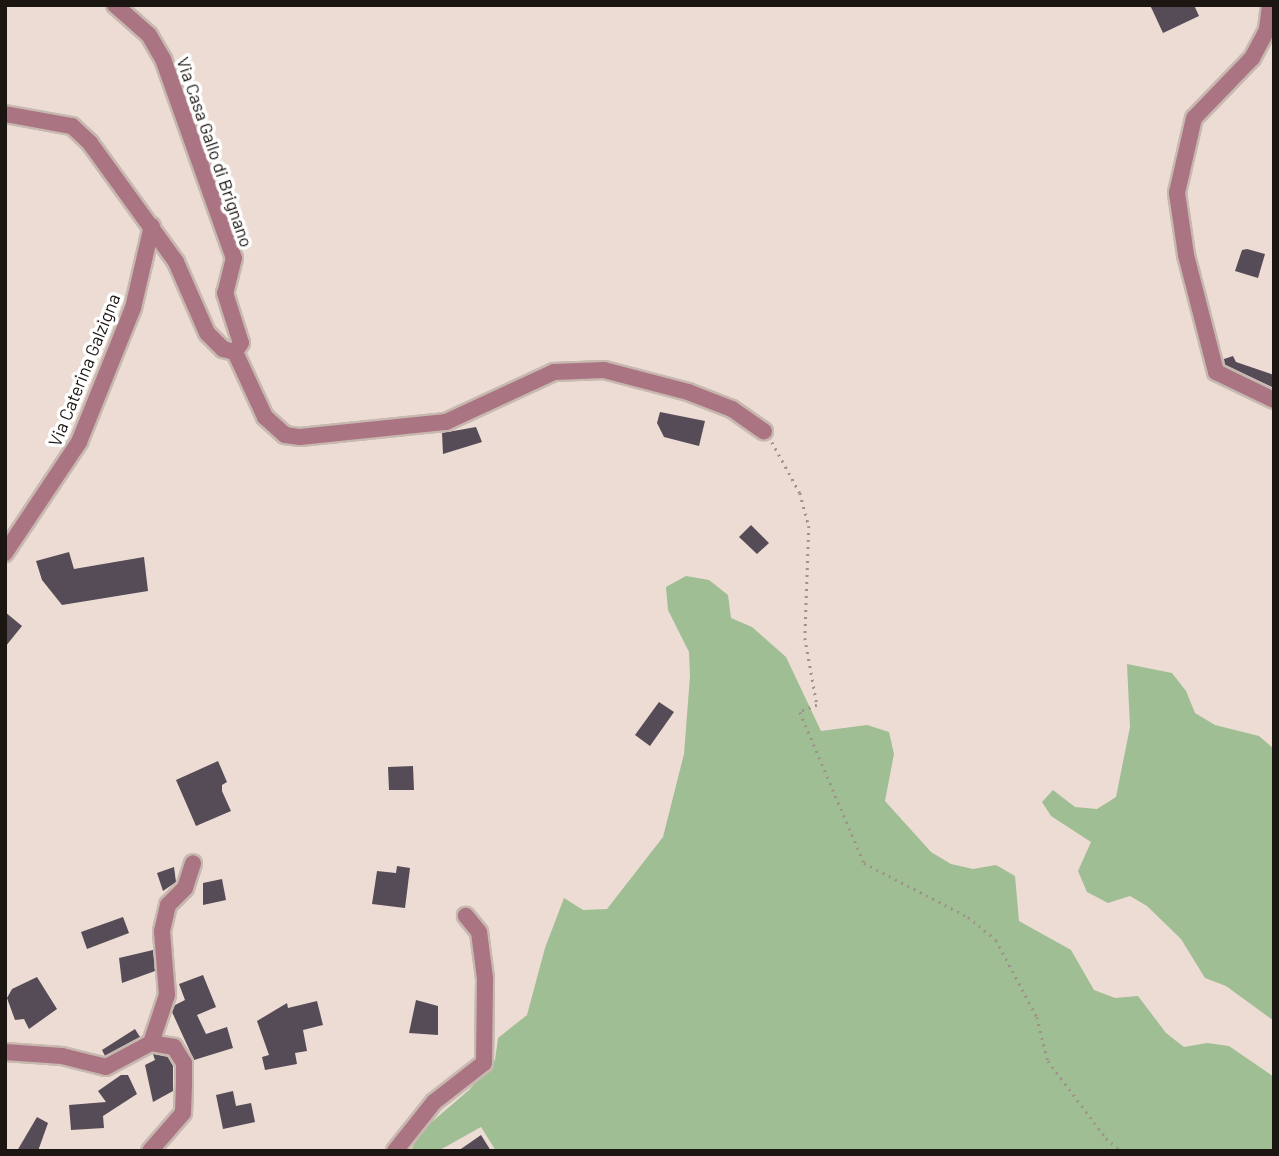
<!DOCTYPE html>
<html>
<head>
<meta charset="utf-8">
<style>
  body { margin:0 }
  #map { position:relative; width:1279px; height:1156px; overflow:hidden; background:#ecdcd3; font-family:Barlow,sans-serif }
  div>[style] { position:absolute }
  .green>* { inset:0; background:#9fbe94 }
  .building>* { inset:0; background:#554c57 }
  .path>* { height:2.5px; margin-top:-1.25px; transform-origin:0; background:repeating-linear-gradient(90deg,#9e928b 0 2px,transparent 0 7px) }
  .roads { filter:drop-shadow(2px 0 #c7b8b0) drop-shadow(-2px 0 #c7b8b0) drop-shadow(0 2px #c7b8b0) drop-shadow(0 -2px #c7b8b0) }
  .street>* { height:16px; margin:-8px; padding:0 8px; transform-origin:8px; border-radius:8px; background:#ab7482 }
  span { translate:-50% -50%; white-space:nowrap; text-align:center; line-height:1.15; -webkit-text-stroke:7px #fff; paint-order:stroke }
  .street-label { font-size:18px; color:#1c1613 }
  .frame { position:absolute; inset:0; border:7px solid #1c1613; pointer-events:none }
</style>
</head>
<body>
<div id="map">
  <div class="green">
    <i style="clip-path:polygon(686px 576px,709px 580px,728px 595px,731px 618px,752px 627px,786px 657px,821px 731px,867px 725px,889px 732px,894px 754px,885px 801px,931px 852px,951px 864px,973px 869px,996px 865px,1015px 876px,1019px 921px,1071px 950px,1094px 990px,1115px 998px,1138px 996px,1166px 1033px,1184px 1047px,1207px 1043px,1229px 1046px,1274px 1077px,1274px 1151px,496px 1151px,481px 1127px,438px 1151px,411px 1151px,419px 1133px,469px 1090px,495px 1060px,498px 1038px,527px 1015px,545px 948px,564px 898px,583px 910px,607px 909px,663px 837px,684px 754px,690px 676px,689px 652px,668px 610px,666px 587px)"></i>
    <i style="clip-path:polygon(1127px 664px,1172px 673px,1186px 691px,1195px 713px,1215px 725px,1259px 736px,1274px 749px,1274px 1021px,1226px 986px,1205px 978px,1181px 939px,1147px 906px,1130px 896px,1108px 903px,1087px 892px,1078px 871px,1091px 842px,1051px 816px,1042px 802px,1053px 790px,1075px 807px,1097px 809px,1116px 797px,1130px 727px)"></i>
  </div>
  <div class="building">
    <i style="clip-path:polygon(1150px 5px,1194px 5px,1199px 16px,1163px 33px)"></i>
    <i style="clip-path:polygon(1247px 249px,1265px 254px,1258px 278px,1235px 271px,1242px 250px)"></i>
    <i style="clip-path:polygon(1233px 356px,1236px 362px,1274px 375px,1274px 388px,1225px 365px,1224px 359px)"></i>
    <i style="clip-path:polygon(660px 412px,705px 421px,699px 446px,664px 437px,657px 423px)"></i>
    <i style="clip-path:polygon(476px 427px,482px 442px,443px 454px,442px 433px)"></i>
    <i style="clip-path:polygon(751px 525px,769px 543px,757px 554px,739px 537px)"></i>
    <i style="clip-path:polygon(69px 552px,74px 569px,144px 557px,148px 591px,62px 605px,42px 580px,36px 561px)"></i>
    <i style="clip-path:polygon(5px 612px,22px 626px,5px 647px)"></i>
    <i style="clip-path:polygon(659px 702px,674px 712px,650px 746px,635px 735px)"></i>
    <i style="clip-path:polygon(218px 761px,227px 782px,222px 785px,222px 791px,231px 811px,196px 826px,176px 780px)"></i>
    <i style="clip-path:polygon(413px 766px,414px 790px,389px 790px,388px 767px)"></i>
    <i style="clip-path:polygon(397px 866px,410px 868px,405px 908px,372px 904px,377px 871px,396px 873px)"></i>
    <i style="clip-path:polygon(174px 867px,176px 882px,163px 891px,157px 873px)"></i>
    <i style="clip-path:polygon(222px 879px,226px 900px,203px 905px,203px 883px)"></i>
    <i style="clip-path:polygon(123px 917px,129px 933px,87px 949px,81px 932px)"></i>
    <i style="clip-path:polygon(153px 950px,155px 971px,122px 983px,119px 958px)"></i>
    <i style="clip-path:polygon(203px 975px,216px 1007px,197px 1015px,206px 1034px,227px 1027px,233px 1048px,194px 1060px,172px 1012px,175px 1005px,185px 1000px,179px 984px)"></i>
    <i style="clip-path:polygon(37px 977px,57px 1009px,29px 1029px,24px 1019px,15px 1020px,7px 998px,12px 989px)"></i>
    <i style="clip-path:polygon(416px 1000px,438px 1006px,438px 1035px,409px 1033px)"></i>
    <i style="clip-path:polygon(317px 1001px,323px 1025px,303px 1030px,307px 1051px,295px 1053px,297px 1064px,265px 1070px,262px 1057px,269px 1055px,257px 1021px,287px 1003px,288px 1008px)"></i>
    <i style="clip-path:polygon(135px 1029px,140px 1037px,105px 1056px,102px 1050px)"></i>
    <i style="clip-path:polygon(153px 1054px,168px 1057px,173px 1066px,173px 1091px,153px 1102px,145px 1065px,155px 1060px)"></i>
    <i style="clip-path:polygon(121px 1075px,128px 1075px,137px 1094px,103px 1116px,104px 1128px,71px 1130px,69px 1105px,106px 1102px,98px 1091px)"></i>
    <i style="clip-path:polygon(233px 1091px,236px 1106px,251px 1103px,255px 1122px,223px 1129px,216px 1095px)"></i>
    <i style="clip-path:polygon(37px 1117px,48px 1123px,38px 1151px,17px 1151px)"></i>
    <i style="clip-path:polygon(481px 1135px,491px 1151px,458px 1151px)"></i>
  </div>
  <div class="path">
    <i style="left:772px;top:442px;width:58px;rotate:61.2deg"></i>
    <i style="left:800px;top:493px;width:34px;rotate:75deg"></i>
    <i style="left:809px;top:526px;width:112px;rotate:92deg"></i>
    <i style="left:805px;top:638px;width:68px;rotate:79.8deg"></i>
    <i style="left:817px;top:705px;width:18px;rotate:158deg"></i>
    <i style="left:800px;top:712px;width:164px;rotate:67deg"></i>
    <i style="left:864px;top:863px;width:117px;rotate:27.4deg"></i>
    <i style="left:968px;top:917px;width:36px;rotate:39deg"></i>
    <i style="left:996px;top:940px;width:87px;rotate:62deg"></i>
    <i style="left:1037px;top:1017px;width:45px;rotate:76deg"></i>
    <i style="left:1048px;top:1061px;width:96px;rotate:53deg"></i>
    <i style="left:1106px;top:1138px;width:20px;rotate:41deg"></i>
  </div>
  <div class="roads">
    <div class="street">
      <i style="left:115px;top:5px;width:45px;rotate:41.4deg"></i>
      <i style="left:149px;top:35px;width:28px;rotate:60deg"></i>
      <i style="left:163px;top:59px;width:211px;rotate:70.4deg"></i>
      <i style="left:234px;top:258px;width:36px;rotate:104deg"></i>
      <i style="left:225px;top:293px;width:52px;rotate:72.3deg"></i>
      <i style="left:241px;top:343px;width:11px;rotate:124deg"></i>
      <i style="left:1270px;top:5px;width:25px;rotate:97deg"></i>
      <i style="left:1267px;top:30px;width:32px;rotate:118deg"></i>
      <i style="left:1252px;top:58px;width:83px;rotate:134deg"></i>
      <i style="left:1194px;top:118px;width:77px;rotate:102.8deg"></i>
      <i style="left:1177px;top:193px;width:63px;rotate:81.7deg"></i>
      <i style="left:1186px;top:255px;width:121px;rotate:75.6deg"></i>
      <i style="left:1216px;top:372px;width:64px;rotate:25.8deg"></i>
      <i style="left:5px;top:114px;width:68px;rotate:10.2deg"></i>
      <i style="left:72px;top:126px;width:25px;rotate:43deg"></i>
      <i style="left:90px;top:143px;width:147px;rotate:54.1deg"></i>
      <i style="left:176px;top:262px;width:77px;rotate:66.4deg"></i>
      <i style="left:207px;top:333px;width:23px;rotate:45deg"></i>
      <i style="left:223px;top:349px;width:12px;rotate:14deg"></i>
      <i style="left:235px;top:352px;width:72px;rotate:65.2deg"></i>
      <i style="left:265px;top:417px;width:27px;rotate:42deg"></i>
      <i style="left:285px;top:435px;width:15px;rotate:8deg"></i>
      <i style="left:300px;top:437px;width:147px;rotate:-5.9deg"></i>
      <i style="left:446px;top:422px;width:119px;rotate:-24.8deg"></i>
      <i style="left:554px;top:372px;width:50px;rotate:-2.3deg"></i>
      <i style="left:604px;top:370px;width:87px;rotate:14.7deg"></i>
      <i style="left:688px;top:392px;width:47px;rotate:21.1deg"></i>
      <i style="left:732px;top:409px;width:39px;rotate:35deg"></i>
      <i style="left:5px;top:553px;width:133px;rotate:-56.3deg"></i>
      <i style="left:79px;top:442px;width:144px;rotate:-68.1deg"></i>
      <i style="left:133px;top:308px;width:84px;rotate:-77deg"></i>
      <i style="left:5px;top:1052px;width:57px;rotate:4deg"></i>
      <i style="left:62px;top:1056px;width:45px;rotate:14deg"></i>
      <i style="left:106px;top:1067px;width:51px;rotate:-28.1deg"></i>
      <i style="left:151px;top:1043px;width:51px;rotate:-71.6deg"></i>
      <i style="left:167px;top:995px;width:64px;rotate:-94.5deg"></i>
      <i style="left:162px;top:931px;width:27px;rotate:-77deg"></i>
      <i style="left:168px;top:905px;width:24px;rotate:-45deg"></i>
      <i style="left:185px;top:888px;width:26px;rotate:-72deg"></i>
      <i style="left:150px;top:1151px;width:50px;rotate:-49deg"></i>
      <i style="left:183px;top:1113px;width:30px;rotate:-88deg"></i>
      <i style="left:184px;top:1083px;width:20px;rotate:-90deg"></i>
      <i style="left:184px;top:1063px;width:19px;rotate:-122deg"></i>
      <i style="left:174px;top:1047px;width:23px;rotate:-170deg"></i>
      <i style="left:395px;top:1151px;width:63px;rotate:-51.5deg"></i>
      <i style="left:434px;top:1102px;width:63px;rotate:-38deg"></i>
      <i style="left:484px;top:1063px;width:85px;rotate:-89.3deg"></i>
      <i style="left:485px;top:978px;width:46px;rotate:-97.4deg"></i>
      <i style="left:479px;top:932px;width:21px;rotate:-129deg"></i>
    </div>
  </div>
  <div class="street-label">
    <span style="left:215px;top:152px;rotate:71deg">Via Casa Gallo di Brignano</span>
    <span style="left:84px;top:370px;rotate:-68deg">Via Caterina Galzigna</span>
  </div>
  <div class="frame"></div>
</div>
</body>
</html>
